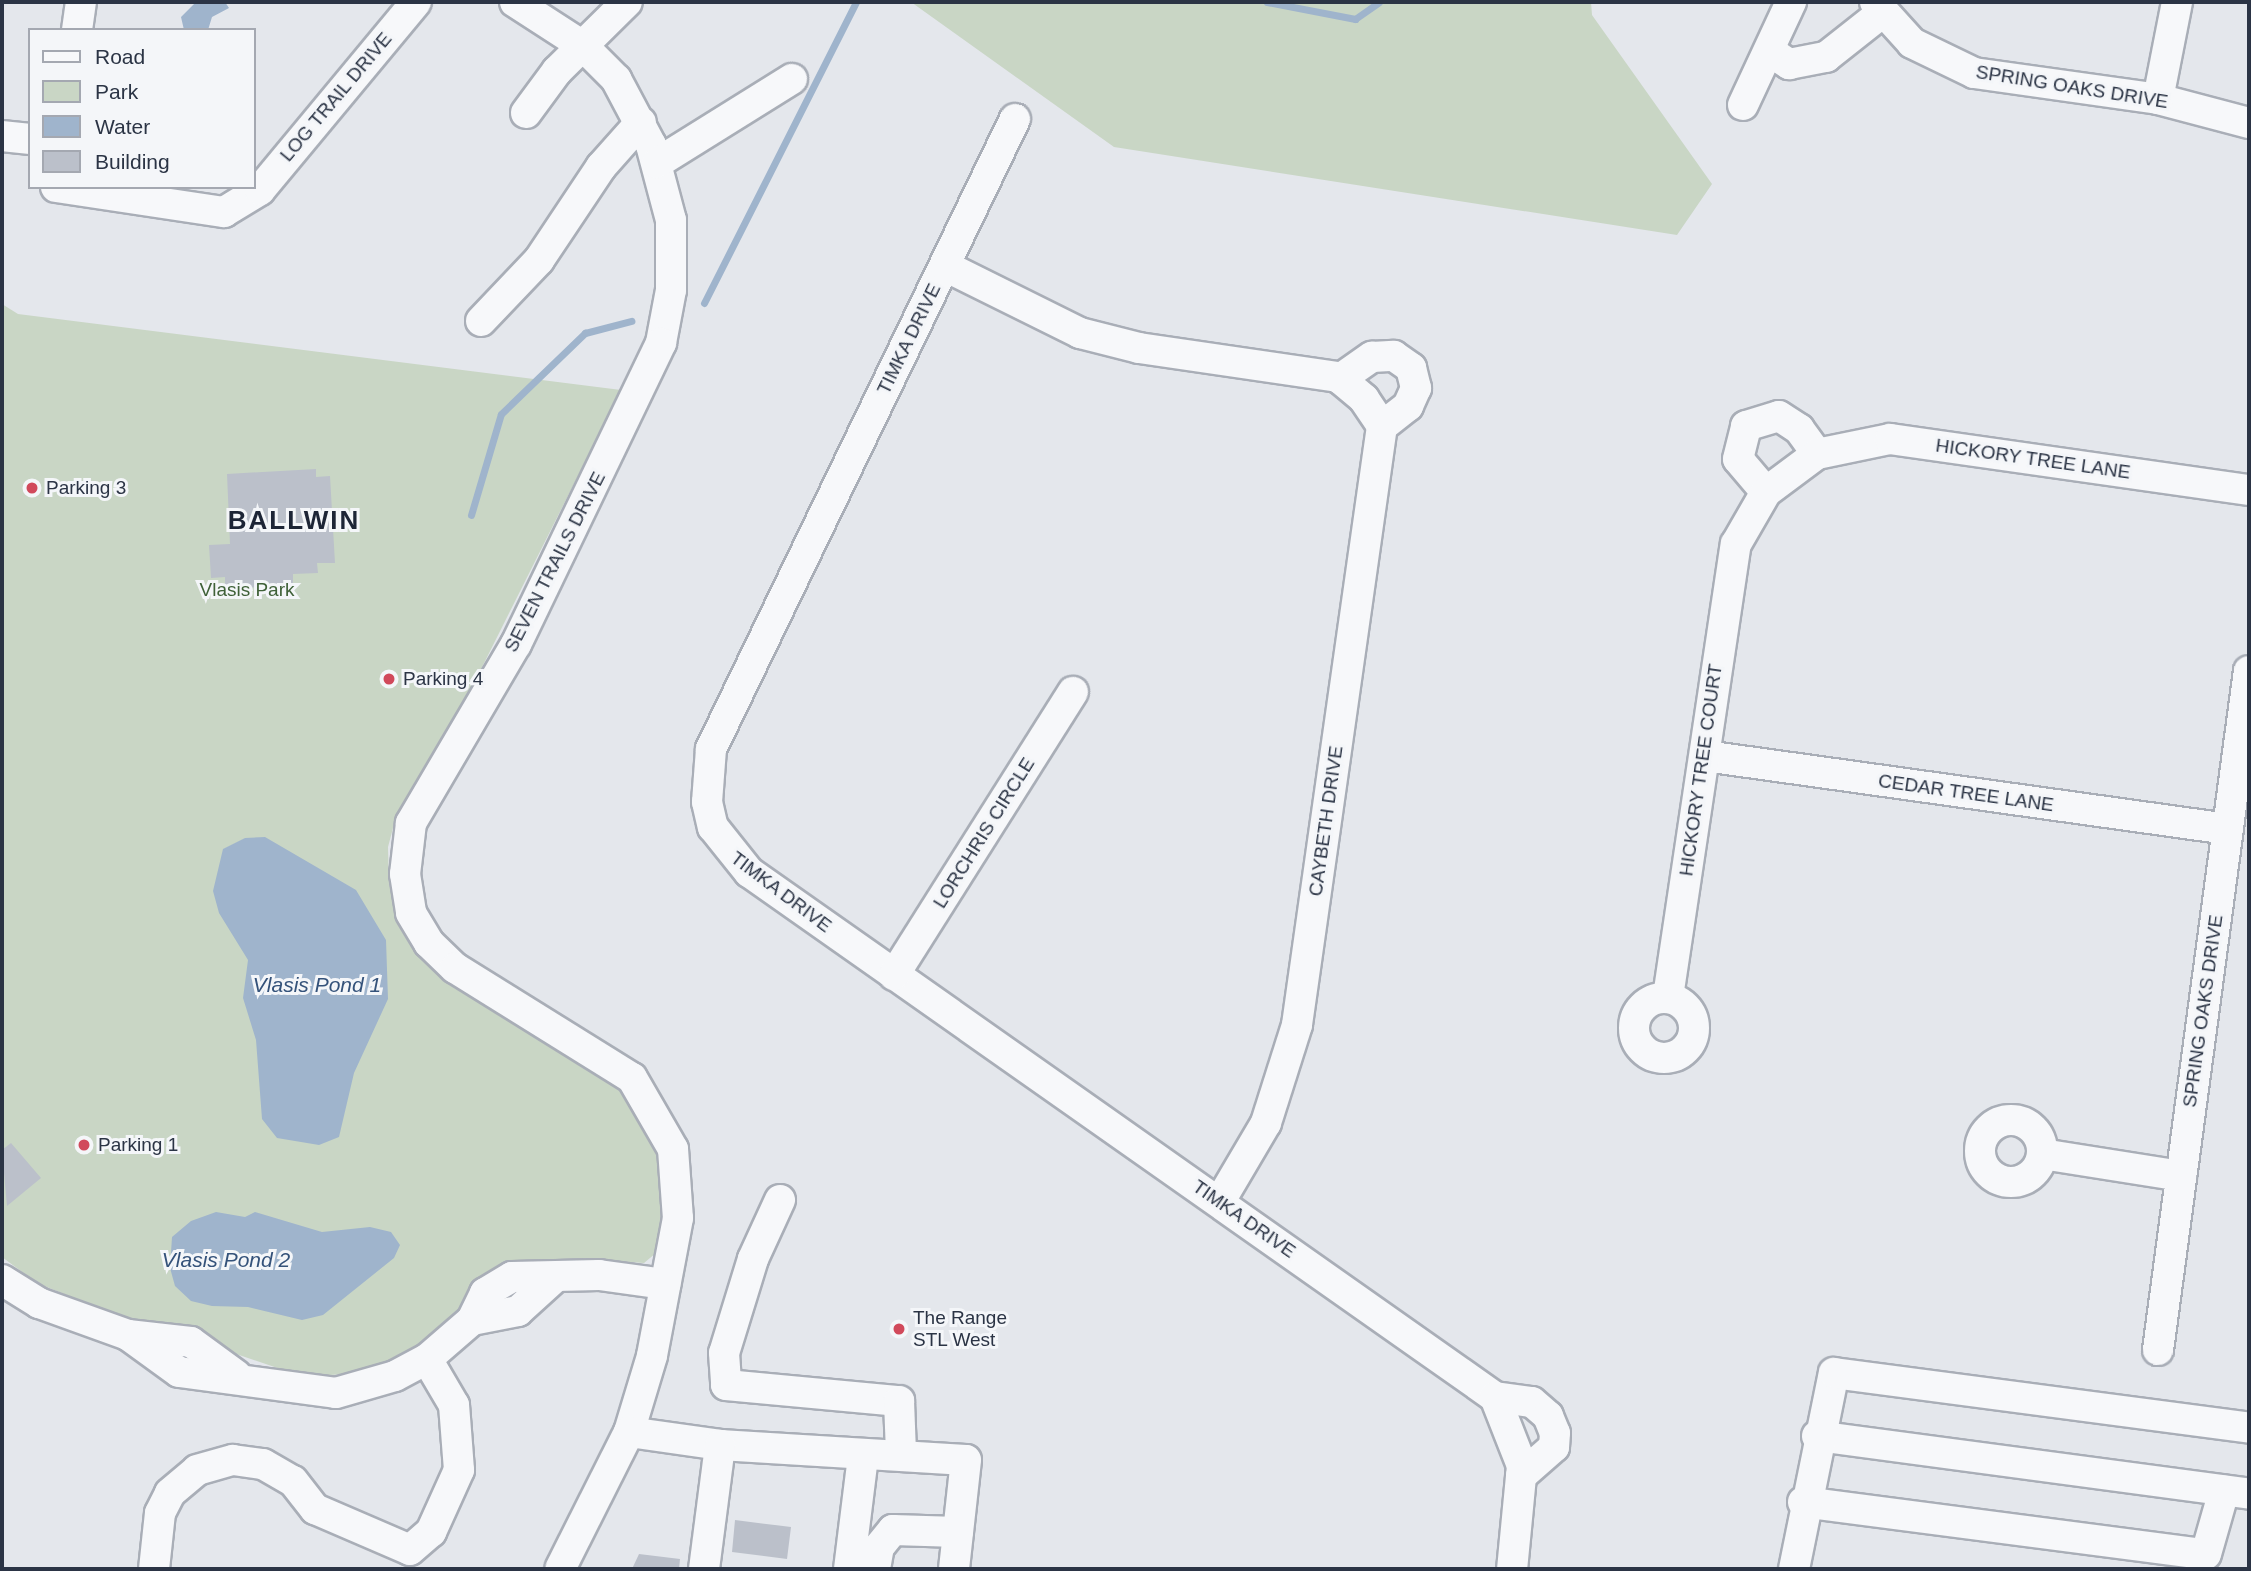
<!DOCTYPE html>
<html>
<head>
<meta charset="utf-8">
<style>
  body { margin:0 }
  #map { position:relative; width:2251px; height:1571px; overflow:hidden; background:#e4e7ec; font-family:Helvetica,sans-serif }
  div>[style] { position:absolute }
  .green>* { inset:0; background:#c9d6c5 }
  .water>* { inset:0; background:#9fb4cc }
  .stream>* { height:7px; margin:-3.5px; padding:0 3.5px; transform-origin:3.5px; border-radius:3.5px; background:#9fb4cc }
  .building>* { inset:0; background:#bbc0ca }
  .roads { filter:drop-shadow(2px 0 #a9aeb7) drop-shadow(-2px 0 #a9aeb7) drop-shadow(0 2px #a9aeb7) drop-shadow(0 -2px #a9aeb7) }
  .minor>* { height:30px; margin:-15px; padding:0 15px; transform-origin:15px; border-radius:15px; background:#f7f8fa }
  .minor>.ring { margin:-15px; padding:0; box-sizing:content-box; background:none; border:30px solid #f7f8fa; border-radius:50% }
  .dots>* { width:19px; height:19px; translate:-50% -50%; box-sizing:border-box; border:4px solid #f4f6f9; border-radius:50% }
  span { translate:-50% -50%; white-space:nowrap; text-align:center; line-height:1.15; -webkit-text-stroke:6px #f4f6f9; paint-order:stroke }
  .street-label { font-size:19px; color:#2b3445 }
  .poi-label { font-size:19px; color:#2b3445 }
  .left { translate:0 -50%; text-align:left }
  .park-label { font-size:19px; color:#3f6138 }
  .water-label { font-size:21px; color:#34527a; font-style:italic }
  .district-label { font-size:26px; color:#1d2536; font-weight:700; letter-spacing:2px }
  .frame { position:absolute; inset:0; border:4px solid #2b3445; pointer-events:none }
  .legend { position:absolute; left:28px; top:28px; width:228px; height:161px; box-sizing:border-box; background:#f4f6f9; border:2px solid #a4a8b1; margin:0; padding:9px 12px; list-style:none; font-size:21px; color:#2b3445 }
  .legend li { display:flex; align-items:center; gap:14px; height:35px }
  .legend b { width:35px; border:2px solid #a4a8b1 }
</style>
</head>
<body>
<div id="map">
  <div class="green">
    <i style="clip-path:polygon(911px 2px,1591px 2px,1592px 15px,1712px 184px,1677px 235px,1114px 147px)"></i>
    <i style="clip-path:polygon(2px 304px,18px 314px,621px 390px,458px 715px,397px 813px,388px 847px,389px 885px,421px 957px,451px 983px,581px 1057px,615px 1082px,633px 1105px,661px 1165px,665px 1202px,656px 1253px,644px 1263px,586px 1259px,533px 1267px,467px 1300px,423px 1343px,390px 1362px,358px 1373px,304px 1377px,89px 1304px,37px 1283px,2px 1257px)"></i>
  </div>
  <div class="water">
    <i style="clip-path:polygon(196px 2px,225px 2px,229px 8px,212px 17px,208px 30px,184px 30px,181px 17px)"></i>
    <i style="clip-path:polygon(265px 837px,356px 890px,386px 940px,388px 999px,354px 1073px,339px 1137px,319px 1145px,277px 1138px,262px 1119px,256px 1040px,243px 998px,248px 960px,219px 913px,213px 891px,223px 849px,245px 838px)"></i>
    <i style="clip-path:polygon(216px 1212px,245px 1217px,255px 1212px,322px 1232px,370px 1227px,391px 1232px,400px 1245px,394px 1258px,323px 1315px,302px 1320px,248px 1307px,212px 1306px,191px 1301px,175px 1286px,170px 1268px,172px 1237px,191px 1221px)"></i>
  </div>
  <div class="stream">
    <i style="left:1267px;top:2px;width:90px;rotate:10.9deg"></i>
    <i style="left:1355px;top:19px;width:29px;rotate:-35deg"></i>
    <i style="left:704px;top:303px;width:337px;rotate:-63.2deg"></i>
    <i style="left:471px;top:515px;width:105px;rotate:-73.5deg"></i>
    <i style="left:501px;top:414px;width:117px;rotate:-44deg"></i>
    <i style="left:585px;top:333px;width:48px;rotate:-14.6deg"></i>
  </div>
  <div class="building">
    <i style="clip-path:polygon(316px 469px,316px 477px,330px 476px,335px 563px,317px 563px,318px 573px,293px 574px,293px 585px,225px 589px,225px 577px,211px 578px,209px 545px,230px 544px,227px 474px)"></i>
    <i style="clip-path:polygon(11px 1143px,41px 1178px,7px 1206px,2px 1150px)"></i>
    <i style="clip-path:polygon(735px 1520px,791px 1527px,787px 1559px,732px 1552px)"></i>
    <i style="clip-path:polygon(639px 1554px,680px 1559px,679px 1569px,632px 1569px)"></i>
  </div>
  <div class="roads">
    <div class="minor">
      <i style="left:515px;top:2px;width:81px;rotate:32.9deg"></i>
      <i style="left:583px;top:46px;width:47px;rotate:45deg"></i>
      <i style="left:616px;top:79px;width:75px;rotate:62.1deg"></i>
      <i style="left:651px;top:145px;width:78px;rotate:75.1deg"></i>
      <i style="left:671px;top:220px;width:70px;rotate:90deg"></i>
      <i style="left:671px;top:290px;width:54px;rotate:100.7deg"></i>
      <i style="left:661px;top:343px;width:334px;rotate:115.7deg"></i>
      <i style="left:516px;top:644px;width:208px;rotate:120.4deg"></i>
      <i style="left:411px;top:823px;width:51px;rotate:96.7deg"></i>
      <i style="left:405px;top:874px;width:39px;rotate:81deg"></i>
      <i style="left:411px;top:913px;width:35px;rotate:59deg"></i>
      <i style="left:429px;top:943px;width:36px;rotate:44deg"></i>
      <i style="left:455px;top:968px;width:208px;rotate:31.9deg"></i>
      <i style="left:632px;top:1078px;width:82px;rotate:60deg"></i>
      <i style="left:673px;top:1149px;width:69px;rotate:85.9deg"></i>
      <i style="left:678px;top:1218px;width:140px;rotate:100.7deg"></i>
      <i style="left:652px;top:1356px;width:79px;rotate:106.8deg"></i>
      <i style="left:629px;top:1432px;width:153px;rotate:116.7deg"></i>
      <i style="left:1875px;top:2px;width:55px;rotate:47.9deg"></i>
      <i style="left:1912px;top:43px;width:69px;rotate:25.8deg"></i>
      <i style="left:1974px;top:73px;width:186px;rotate:8deg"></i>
      <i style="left:2158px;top:99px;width:94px;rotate:14.8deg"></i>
      <i style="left:77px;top:30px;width:28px;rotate:-82deg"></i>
      <i style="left:1771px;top:52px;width:22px;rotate:34deg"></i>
      <i style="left:1789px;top:64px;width:38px;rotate:-11deg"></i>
      <i style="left:1826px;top:57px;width:73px;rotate:-38.3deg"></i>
      <i style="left:2158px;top:99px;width:99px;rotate:-78.9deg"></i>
      <i style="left:1743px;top:105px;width:114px;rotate:-65deg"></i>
      <i style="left:526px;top:113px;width:52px;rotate:-53.6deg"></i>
      <i style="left:557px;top:71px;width:98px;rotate:-44.6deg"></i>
      <i style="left:1015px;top:119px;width:700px;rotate:115.76deg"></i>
      <i style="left:711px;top:749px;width:53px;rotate:94.3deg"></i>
      <i style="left:707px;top:802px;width:26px;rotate:77deg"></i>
      <i style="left:713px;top:827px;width:58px;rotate:51.3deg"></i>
      <i style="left:749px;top:872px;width:912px;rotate:35.14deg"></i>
      <i style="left:1495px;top:1397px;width:74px;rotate:68.6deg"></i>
      <i style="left:1522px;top:1466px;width:103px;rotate:95.5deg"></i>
      <i style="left:2px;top:136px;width:28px;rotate:6deg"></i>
      <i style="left:657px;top:163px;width:159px;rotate:-31.9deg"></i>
      <i style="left:56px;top:187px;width:170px;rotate:8.5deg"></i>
      <i style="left:224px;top:212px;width:42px;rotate:-31.4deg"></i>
      <i style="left:260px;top:190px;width:244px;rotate:-50.3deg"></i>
      <i style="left:945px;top:266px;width:151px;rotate:26.4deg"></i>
      <i style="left:1080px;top:333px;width:61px;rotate:14.3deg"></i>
      <i style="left:1139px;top:348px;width:201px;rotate:8.3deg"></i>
      <i style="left:1338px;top:377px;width:34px;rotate:40deg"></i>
      <i style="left:1364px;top:399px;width:32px;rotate:56deg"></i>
      <i style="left:1382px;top:426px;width:605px;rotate:98.08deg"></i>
      <i style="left:1297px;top:1025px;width:103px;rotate:107.6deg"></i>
      <i style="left:1266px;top:1123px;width:91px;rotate:120.5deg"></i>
      <i style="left:481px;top:321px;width:84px;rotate:-46.4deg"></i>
      <i style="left:539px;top:260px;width:112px;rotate:-56.3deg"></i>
      <i style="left:601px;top:167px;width:60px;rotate:-48.4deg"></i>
      <i style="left:1340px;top:379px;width:39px;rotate:-35deg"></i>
      <i style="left:1372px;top:357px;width:22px;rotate:-3deg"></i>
      <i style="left:1394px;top:356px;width:21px;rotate:35deg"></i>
      <i style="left:1411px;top:368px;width:21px;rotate:76deg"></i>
      <i style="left:1416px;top:388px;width:20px;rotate:114deg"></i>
      <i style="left:1408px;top:406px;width:33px;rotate:142deg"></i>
      <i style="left:1766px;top:492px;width:43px;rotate:-130.3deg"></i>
      <i style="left:1738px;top:459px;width:34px;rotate:-76deg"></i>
      <i style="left:1746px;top:426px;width:34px;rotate:-17deg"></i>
      <i style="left:1779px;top:416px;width:24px;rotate:33deg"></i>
      <i style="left:1799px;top:429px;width:31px;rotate:54deg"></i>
      <i style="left:1705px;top:756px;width:528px;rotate:7.95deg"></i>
      <i style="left:894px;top:975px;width:335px;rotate:-57.7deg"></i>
      <i style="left:1668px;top:997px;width:458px;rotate:-81.5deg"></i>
      <i style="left:1736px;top:544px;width:60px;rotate:-60deg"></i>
      <i style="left:1766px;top:492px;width:64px;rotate:-36.7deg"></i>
      <i style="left:1817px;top:454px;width:75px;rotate:-11.6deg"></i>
      <i style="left:1890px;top:439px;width:363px;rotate:8.1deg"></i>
      <i class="ring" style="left:1634px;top:998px;width:30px;height:30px"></i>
      <i class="ring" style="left:1980px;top:1120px;width:32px;height:32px"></i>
      <i style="left:2042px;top:1154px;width:141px;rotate:9deg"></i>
      <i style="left:780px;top:1200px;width:65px;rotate:114.6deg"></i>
      <i style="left:753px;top:1259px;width:98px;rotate:107.1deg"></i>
      <i style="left:724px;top:1353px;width:32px;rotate:86deg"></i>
      <i style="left:726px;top:1385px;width:174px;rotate:5.3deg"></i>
      <i style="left:899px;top:1401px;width:53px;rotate:87.8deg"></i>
      <i style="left:2px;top:1280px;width:44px;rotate:31.9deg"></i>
      <i style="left:39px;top:1303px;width:95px;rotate:19.8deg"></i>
      <i style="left:128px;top:1335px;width:63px;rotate:6.3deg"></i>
      <i style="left:191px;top:1342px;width:56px;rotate:36.3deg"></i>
      <i style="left:472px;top:1320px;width:47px;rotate:-11.1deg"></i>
      <i style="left:518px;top:1311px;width:47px;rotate:-42.4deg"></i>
      <i style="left:128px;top:1335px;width:63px;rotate:36deg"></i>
      <i style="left:179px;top:1372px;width:158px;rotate:7.6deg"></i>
      <i style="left:336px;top:1393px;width:61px;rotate:-16.1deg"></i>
      <i style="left:395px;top:1376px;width:36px;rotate:-28deg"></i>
      <i style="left:427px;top:1359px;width:60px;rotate:-40.9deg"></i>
      <i style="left:472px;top:1320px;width:30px;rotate:-64deg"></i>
      <i style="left:485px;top:1293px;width:31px;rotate:-31deg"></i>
      <i style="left:512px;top:1277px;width:87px;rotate:-1.3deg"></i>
      <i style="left:599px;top:1275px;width:67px;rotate:7.8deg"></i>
      <i style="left:2158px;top:1350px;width:685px;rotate:-82.37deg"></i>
      <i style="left:1495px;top:1397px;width:37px;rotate:8deg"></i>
      <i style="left:1532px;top:1402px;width:21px;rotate:41deg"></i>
      <i style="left:1548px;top:1416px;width:18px;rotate:68deg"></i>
      <i style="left:1555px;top:1433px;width:14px;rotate:94deg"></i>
      <i style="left:1554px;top:1447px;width:44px;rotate:138.7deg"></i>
      <i style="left:629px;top:1432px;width:92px;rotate:8.1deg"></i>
      <i style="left:720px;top:1445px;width:246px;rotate:3.5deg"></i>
      <i style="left:966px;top:1460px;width:110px;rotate:96.3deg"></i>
      <i style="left:1817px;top:1436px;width:436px;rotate:7.6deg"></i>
      <i style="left:1803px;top:1502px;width:406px;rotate:7.4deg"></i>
      <i style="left:2206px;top:1554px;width:66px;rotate:-74.1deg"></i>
      <i style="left:410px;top:1550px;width:28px;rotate:-41deg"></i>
      <i style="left:431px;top:1532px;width:68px;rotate:-65.7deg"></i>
      <i style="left:459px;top:1470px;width:65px;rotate:-94.4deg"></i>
      <i style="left:454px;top:1405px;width:53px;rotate:-120.4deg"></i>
      <i style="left:154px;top:1569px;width:56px;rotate:-83.9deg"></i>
      <i style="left:160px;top:1513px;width:22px;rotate:-63deg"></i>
      <i style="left:170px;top:1493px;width:35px;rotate:-40deg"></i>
      <i style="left:197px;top:1470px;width:37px;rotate:-16deg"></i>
      <i style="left:233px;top:1460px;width:30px;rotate:8deg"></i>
      <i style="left:263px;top:1464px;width:34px;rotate:30deg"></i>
      <i style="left:293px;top:1481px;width:36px;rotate:52deg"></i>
      <i style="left:315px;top:1509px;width:103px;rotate:23.3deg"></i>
      <i style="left:704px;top:1569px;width:125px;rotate:-82.6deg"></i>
      <i style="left:849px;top:1569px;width:113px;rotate:-82.9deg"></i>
      <i style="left:875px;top:1569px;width:22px;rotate:-80deg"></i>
      <i style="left:879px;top:1547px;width:22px;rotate:-51deg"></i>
      <i style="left:893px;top:1530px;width:65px;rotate:1.8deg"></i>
      <i style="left:1794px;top:1569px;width:200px;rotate:-78.5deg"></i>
      <i style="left:1834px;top:1373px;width:419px;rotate:7.5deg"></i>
    </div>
  </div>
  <div class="dots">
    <i style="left:32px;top:488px;background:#d1495b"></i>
    <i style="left:389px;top:679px;background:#d1495b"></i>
    <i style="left:84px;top:1145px;background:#d1495b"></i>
    <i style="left:899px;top:1329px;background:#d1495b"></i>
  </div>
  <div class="street-label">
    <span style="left:2072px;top:87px;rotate:9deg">SPRING OAKS DRIVE</span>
    <span style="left:336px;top:97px;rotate:-50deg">LOG TRAIL DRIVE</span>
    <span style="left:909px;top:339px;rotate:-64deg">TIMKA DRIVE</span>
    <span style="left:2033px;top:459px;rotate:8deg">HICKORY TREE LANE</span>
    <span style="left:555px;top:562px;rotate:-63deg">SEVEN TRAILS DRIVE</span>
    <span style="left:1701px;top:770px;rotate:-82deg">HICKORY TREE COURT</span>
    <span style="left:1966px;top:793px;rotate:8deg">CEDAR TREE LANE</span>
    <span style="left:1326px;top:821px;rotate:-82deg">CAYBETH DRIVE</span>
    <span style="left:984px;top:833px;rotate:-58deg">LORCHRIS CIRCLE</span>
    <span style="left:781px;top:892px;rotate:37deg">TIMKA DRIVE</span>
    <span style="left:2203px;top:1011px;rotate:-82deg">SPRING OAKS DRIVE</span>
    <span style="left:1244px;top:1219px;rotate:35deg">TIMKA DRIVE</span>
  </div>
  <div class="poi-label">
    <span class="left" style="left:46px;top:488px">Parking 3</span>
    <span class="left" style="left:403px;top:679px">Parking 4</span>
    <span class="left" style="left:98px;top:1145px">Parking 1</span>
    <span class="left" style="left:913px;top:1329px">The Range<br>STL West</span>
  </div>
  <div class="park-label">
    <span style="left:247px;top:590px">Vlasis Park</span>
  </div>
  <div class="water-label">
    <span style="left:317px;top:985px">Vlasis Pond 1</span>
    <span style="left:226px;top:1260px">Vlasis Pond 2</span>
  </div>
  <div class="district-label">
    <span style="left:294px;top:521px">BALLWIN</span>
  </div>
  <div class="frame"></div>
  <ul class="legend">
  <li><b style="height:9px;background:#f7f8fa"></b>Road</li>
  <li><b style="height:19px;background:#c9d6c5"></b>Park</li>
  <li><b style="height:19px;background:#9fb4cc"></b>Water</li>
  <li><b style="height:19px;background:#bbc0ca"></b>Building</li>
  </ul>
</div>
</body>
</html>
